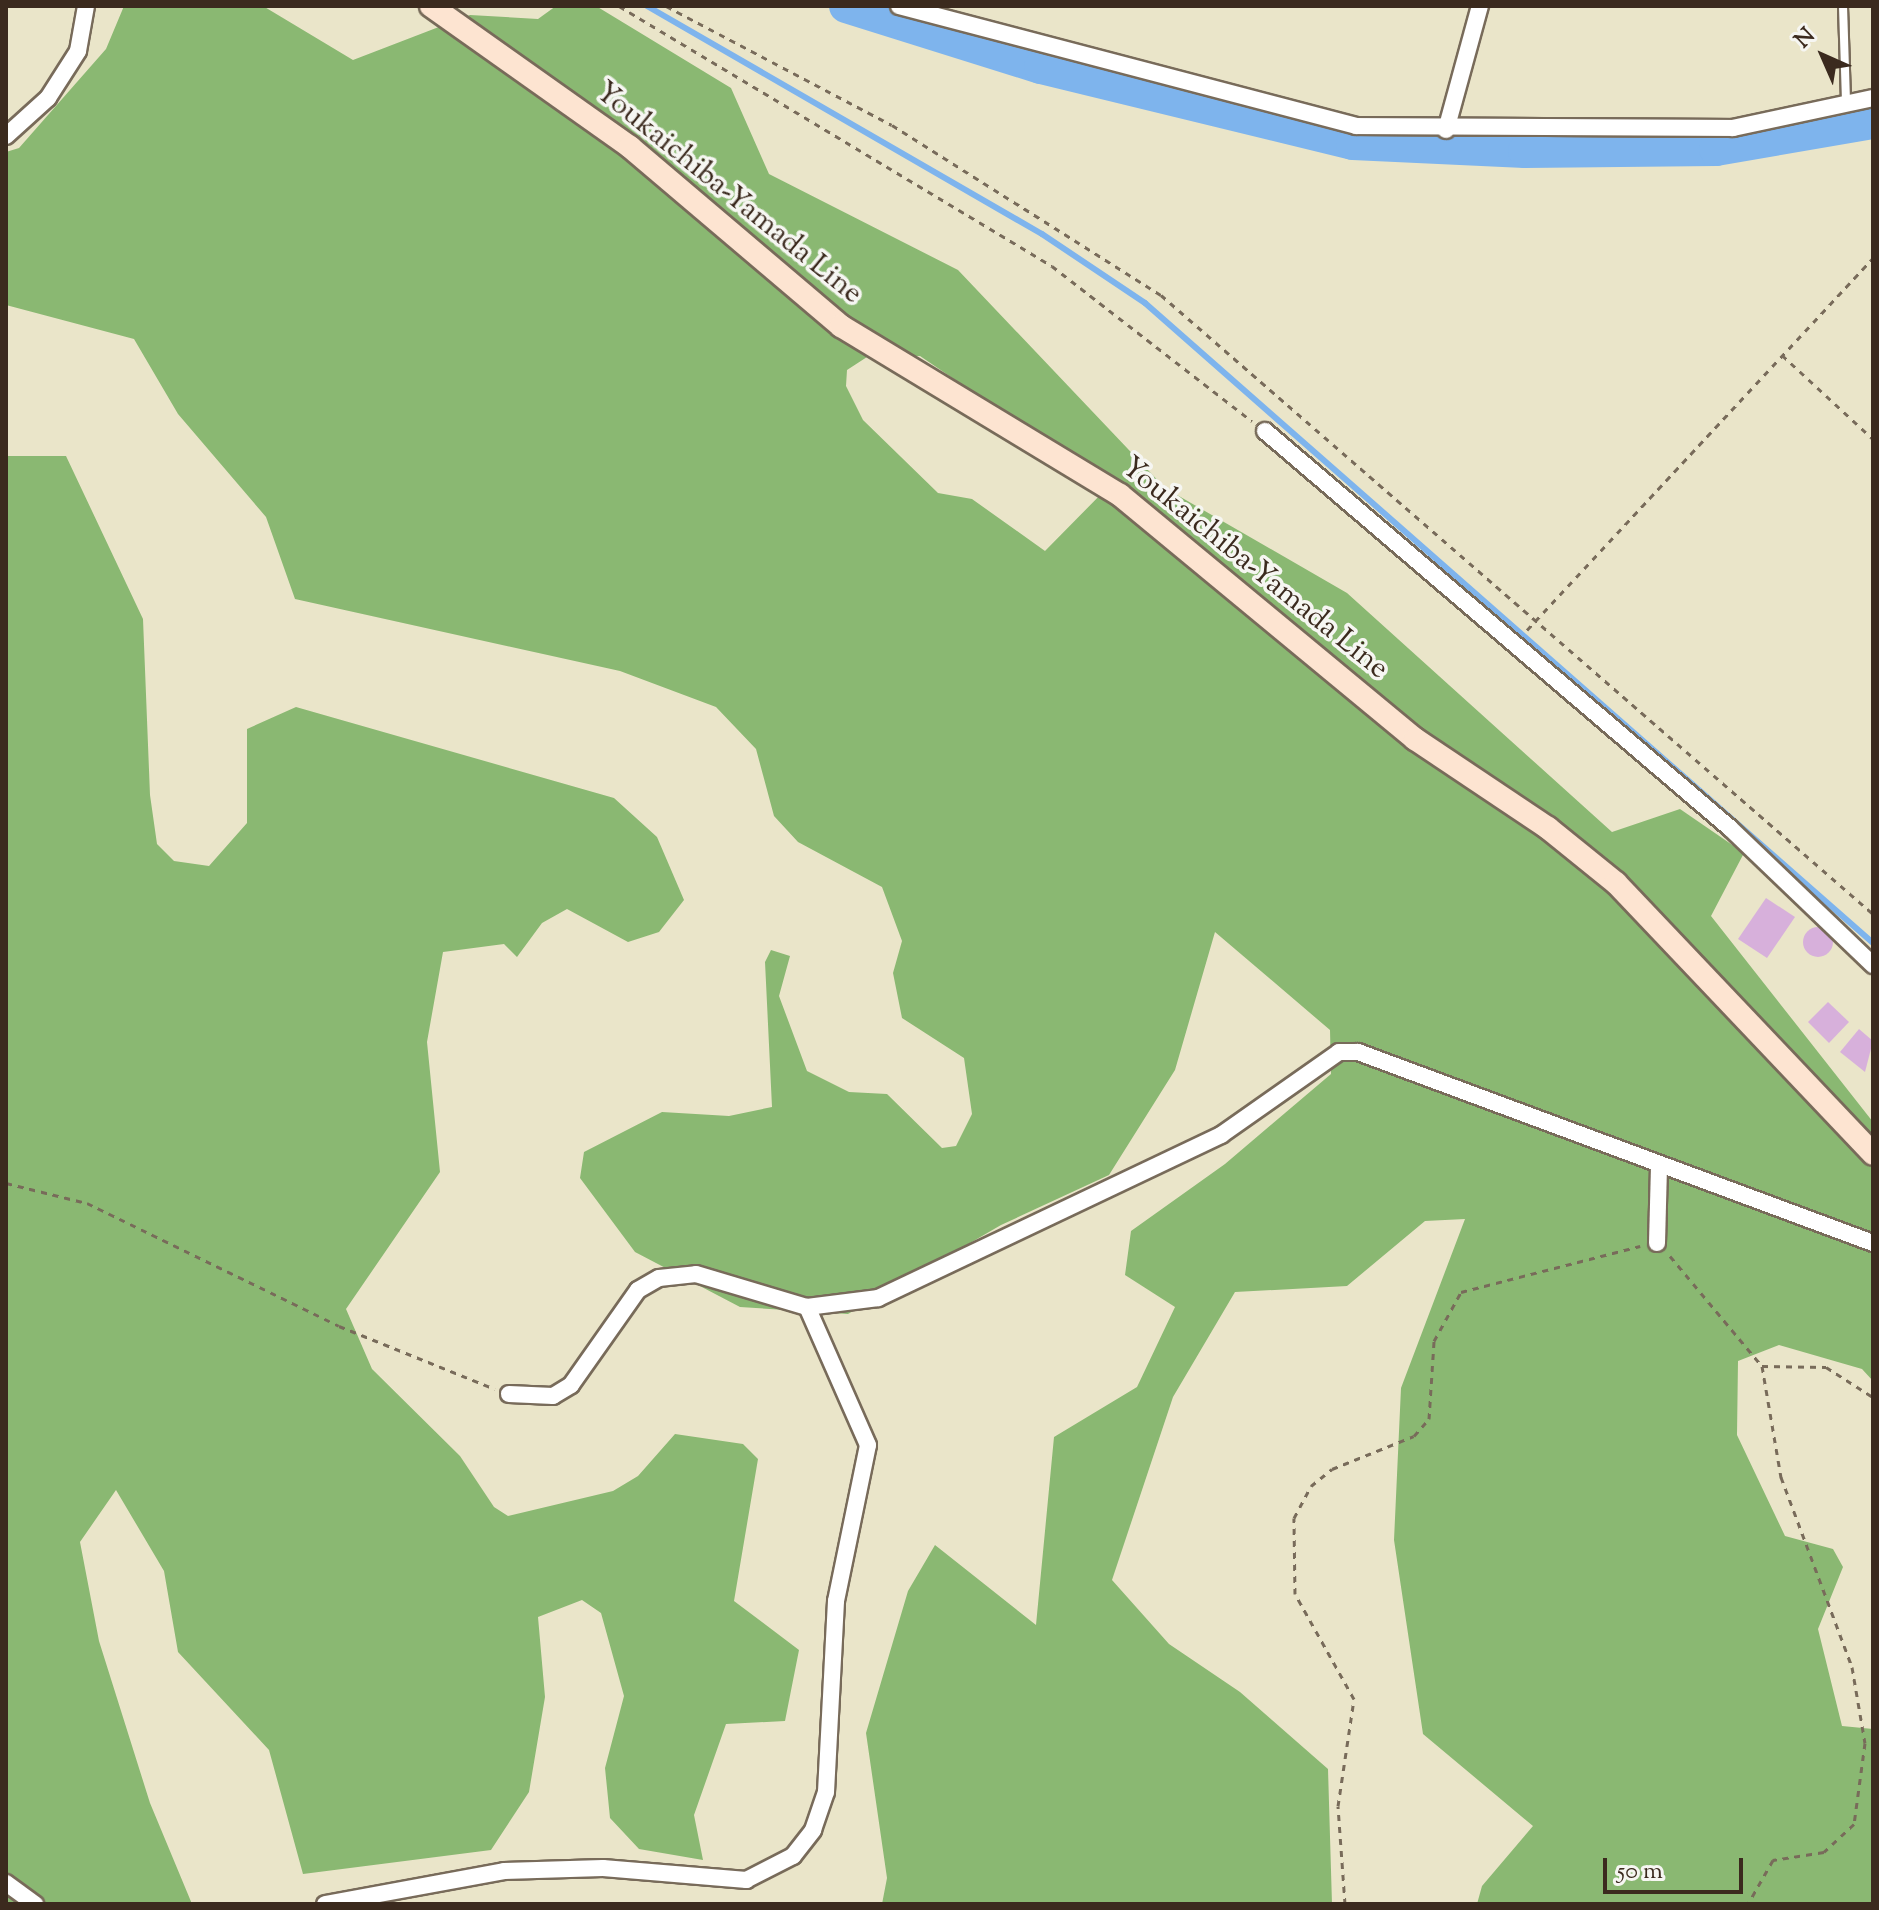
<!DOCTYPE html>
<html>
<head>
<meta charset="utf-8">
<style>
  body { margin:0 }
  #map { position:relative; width:1879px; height:1910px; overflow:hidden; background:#eae5c9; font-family:"Sorts Mill Goudy",serif }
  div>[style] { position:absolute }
  .forest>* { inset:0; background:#8ab872 }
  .stream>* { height:6px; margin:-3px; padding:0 3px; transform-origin:3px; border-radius:3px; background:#7eb4ed }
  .river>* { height:34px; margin:-17px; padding:0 17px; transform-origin:17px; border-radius:17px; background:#7eb4ed }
  .building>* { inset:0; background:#d7b0db }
  .round { border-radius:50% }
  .path>* { height:3px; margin-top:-1.5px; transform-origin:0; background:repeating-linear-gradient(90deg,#786b5a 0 6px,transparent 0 12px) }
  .roads { filter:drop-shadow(2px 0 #786b5a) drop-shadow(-2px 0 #786b5a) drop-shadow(0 2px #786b5a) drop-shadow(0 -2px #786b5a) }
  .lane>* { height:8px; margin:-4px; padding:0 4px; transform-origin:4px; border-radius:4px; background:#fff }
  .street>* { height:16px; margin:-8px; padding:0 8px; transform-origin:8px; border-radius:8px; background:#fff }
  .secondary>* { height:22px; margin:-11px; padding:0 11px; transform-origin:11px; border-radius:11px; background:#fde4d1 }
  span { translate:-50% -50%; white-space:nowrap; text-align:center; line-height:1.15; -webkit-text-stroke:7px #f6f6f2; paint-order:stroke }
  .street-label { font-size:30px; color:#3b2a1e }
  .frame { position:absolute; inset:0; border:8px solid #3b2a1e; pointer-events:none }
  .north { position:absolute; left:1783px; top:16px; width:80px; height:80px; -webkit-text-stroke:6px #f6f6f2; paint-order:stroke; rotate:315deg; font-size:22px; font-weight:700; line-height:32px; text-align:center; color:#3b2a1e }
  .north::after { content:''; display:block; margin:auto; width:28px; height:36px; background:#3b2a1e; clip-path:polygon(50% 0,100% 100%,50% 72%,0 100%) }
  .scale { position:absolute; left:1603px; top:1858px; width:140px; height:36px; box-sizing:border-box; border:4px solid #3b2a1e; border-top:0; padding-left:10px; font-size:24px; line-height:28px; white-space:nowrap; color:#3b2a1e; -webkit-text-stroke:6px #f6f6f2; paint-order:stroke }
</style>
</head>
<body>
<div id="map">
  <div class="forest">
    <i style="clip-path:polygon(evenodd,124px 6px,263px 6px,353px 60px,470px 15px,538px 19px,556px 6px,596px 6px,731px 88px,769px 174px,958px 270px,1165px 488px,1347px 593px,1612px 832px,1680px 809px,1744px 853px,1711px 916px,1873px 1122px,1873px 1381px,1862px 1369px,1779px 1345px,1738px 1361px,1737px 1435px,1785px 1536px,1833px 1549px,1843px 1567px,1818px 1629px,1842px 1726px,1873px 1729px,1873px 1904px,1477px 1904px,1482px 1886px,1533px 1826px,1423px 1734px,1394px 1540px,1401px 1388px,1465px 1219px,1425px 1221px,1347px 1286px,1235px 1292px,1173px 1397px,1112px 1580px,1169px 1644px,1240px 1692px,1328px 1769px,1332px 1904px,882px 1904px,887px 1878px,866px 1733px,908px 1591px,935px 1545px,1036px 1625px,1054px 1437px,1137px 1387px,1175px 1307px,1125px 1275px,1131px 1231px,1225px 1164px,1331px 1074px,1330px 1030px,1215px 932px,1175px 1070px,1109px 1175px,1001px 1225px,848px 1314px,740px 1307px,635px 1252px,580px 1178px,584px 1152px,662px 1112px,729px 1116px,772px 1107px,765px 962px,771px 950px,790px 956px,779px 996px,807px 1071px,849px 1092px,887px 1094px,942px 1148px,956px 1146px,972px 1114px,964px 1058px,902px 1018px,893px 973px,902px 941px,882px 887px,798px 842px,774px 816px,756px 749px,716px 707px,620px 671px,295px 599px,266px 517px,178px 414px,134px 339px,6px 305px,6px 152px,19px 148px,106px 49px,124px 6px,920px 356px,1110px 485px,1045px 551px,972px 499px,938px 493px,863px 420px,846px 386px,847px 370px,867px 357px,920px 356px)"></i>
    <i style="clip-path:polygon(6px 456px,66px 456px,143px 619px,150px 795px,157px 844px,174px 861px,209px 866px,247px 823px,247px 729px,296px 707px,614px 798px,657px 837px,684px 900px,659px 932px,628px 942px,567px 909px,542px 923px,517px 957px,504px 944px,443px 952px,427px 1042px,440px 1172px,346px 1309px,372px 1369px,460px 1456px,494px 1507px,508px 1516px,613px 1491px,638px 1476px,675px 1434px,743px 1444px,758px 1459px,734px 1601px,799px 1650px,785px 1721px,726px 1724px,694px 1815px,703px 1860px,639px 1849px,610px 1818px,605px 1768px,624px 1696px,601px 1613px,582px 1600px,538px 1617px,545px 1697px,529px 1792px,491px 1850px,303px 1874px,269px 1750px,178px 1652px,164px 1571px,116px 1490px,80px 1542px,99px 1641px,150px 1803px,192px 1904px,6px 1902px)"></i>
  </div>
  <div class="stream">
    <i style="left:647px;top:6px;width:456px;rotate:30deg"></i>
    <i style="left:1042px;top:234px;width:124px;rotate:33.8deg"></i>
    <i style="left:1145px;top:303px;width:969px;rotate:41.32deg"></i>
  </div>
  <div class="river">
    <i style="left:846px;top:6px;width:204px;rotate:17.4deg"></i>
    <i style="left:1041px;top:67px;width:321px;rotate:13.7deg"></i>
    <i style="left:1353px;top:143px;width:172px;rotate:2.7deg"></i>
    <i style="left:1525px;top:151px;width:191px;rotate:-0.6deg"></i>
    <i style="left:1716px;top:149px;width:159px;rotate:-9.8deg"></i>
  </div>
  <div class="building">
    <i style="clip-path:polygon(1766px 898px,1795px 917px,1767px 958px,1738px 939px)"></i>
    <i class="round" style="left:1803px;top:927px;width:30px;height:30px"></i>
    <i style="clip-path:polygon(1828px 1002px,1849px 1022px,1829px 1043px,1808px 1022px)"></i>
    <i style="clip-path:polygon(1859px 1029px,1873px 1041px,1865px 1072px,1840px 1052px)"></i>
  </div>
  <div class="path">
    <i style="left:619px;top:6px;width:505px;rotate:30.98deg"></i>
    <i style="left:1052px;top:266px;width:253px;rotate:37.8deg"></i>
    <i style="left:666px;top:6px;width:255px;rotate:27.8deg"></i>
    <i style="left:892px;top:125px;width:318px;rotate:32.3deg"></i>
    <i style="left:1161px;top:295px;width:943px;rotate:41deg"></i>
    <i style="left:1782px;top:355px;width:124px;rotate:42.7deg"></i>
    <i style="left:1527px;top:630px;width:508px;rotate:-47.07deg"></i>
    <i style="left:6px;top:1183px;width:83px;rotate:13.9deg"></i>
    <i style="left:87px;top:1203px;width:280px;rotate:26deg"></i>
    <i style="left:339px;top:1326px;width:168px;rotate:22deg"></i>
    <i style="left:1670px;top:1256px;width:143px;rotate:50.1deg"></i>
    <i style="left:1762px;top:1366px;width:113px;rotate:80.3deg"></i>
    <i style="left:1781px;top:1477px;width:203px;rotate:69.5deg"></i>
    <i style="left:1852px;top:1667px;width:77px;rotate:80.3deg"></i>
    <i style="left:1865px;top:1743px;width:82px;rotate:97.7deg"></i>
    <i style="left:1854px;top:1824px;width:41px;rotate:137deg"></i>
    <i style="left:1824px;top:1852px;width:52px;rotate:171.1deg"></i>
    <i style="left:1773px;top:1860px;width:51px;rotate:119.6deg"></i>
    <i style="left:1762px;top:1366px;width:64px;rotate:0.9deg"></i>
    <i style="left:1826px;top:1367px;width:56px;rotate:32.6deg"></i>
    <i style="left:1345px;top:1904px;width:98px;rotate:-94.1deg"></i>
    <i style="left:1338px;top:1806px;width:108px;rotate:-81.5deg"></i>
    <i style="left:1354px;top:1699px;width:120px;rotate:-119.3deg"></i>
    <i style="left:1295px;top:1594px;width:76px;rotate:-90.8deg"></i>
    <i style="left:1294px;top:1518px;width:36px;rotate:-62deg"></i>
    <i style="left:1311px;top:1486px;width:27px;rotate:-39deg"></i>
    <i style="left:1332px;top:1469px;width:88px;rotate:-21.9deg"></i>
    <i style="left:1414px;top:1436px;width:23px;rotate:-49deg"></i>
    <i style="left:1429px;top:1419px;width:78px;rotate:-86.3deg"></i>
    <i style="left:1434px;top:1341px;width:56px;rotate:-61.1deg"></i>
    <i style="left:1461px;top:1292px;width:185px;rotate:-14.4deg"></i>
  </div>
  <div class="roads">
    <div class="lane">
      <i style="left:1843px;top:6px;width:97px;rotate:88.2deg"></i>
    </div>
    <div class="street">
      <i style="left:899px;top:6px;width:472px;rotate:14.7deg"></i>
      <i style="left:1356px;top:126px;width:377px;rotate:0.3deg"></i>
      <i style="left:1733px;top:128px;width:143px;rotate:-12.1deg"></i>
      <i style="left:1446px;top:130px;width:129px;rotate:-74.7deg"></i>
      <i style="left:6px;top:136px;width:57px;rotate:-42.1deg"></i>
      <i style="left:48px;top:98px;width:56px;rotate:-57.4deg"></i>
      <i style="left:78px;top:51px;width:46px;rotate:-79.9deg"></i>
      <i style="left:1265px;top:431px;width:611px;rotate:40.49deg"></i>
      <i style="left:1730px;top:828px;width:198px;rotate:43.8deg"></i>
      <i style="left:1657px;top:1243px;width:74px;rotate:-88.5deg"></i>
      <i style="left:509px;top:1394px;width:44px;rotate:2.6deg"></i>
      <i style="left:553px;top:1396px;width:21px;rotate:-31deg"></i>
      <i style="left:571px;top:1385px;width:116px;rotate:-54.8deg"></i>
      <i style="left:638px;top:1290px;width:24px;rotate:-30deg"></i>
      <i style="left:659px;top:1278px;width:37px;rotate:-6deg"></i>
      <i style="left:696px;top:1274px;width:116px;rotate:16.6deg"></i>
      <i style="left:807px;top:1307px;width:72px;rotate:-7.2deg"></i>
      <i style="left:878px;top:1298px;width:380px;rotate:-25.4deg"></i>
      <i style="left:1221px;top:1135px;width:144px;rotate:-35.1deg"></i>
      <i style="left:1339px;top:1052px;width:19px"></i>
      <i style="left:1358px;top:1052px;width:549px;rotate:20.35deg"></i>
      <i style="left:6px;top:1883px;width:36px;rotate:36deg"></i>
      <i style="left:325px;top:1904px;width:182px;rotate:-10.4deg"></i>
      <i style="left:504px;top:1871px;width:99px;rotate:-1.7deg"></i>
      <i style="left:603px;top:1868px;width:144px;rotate:4.8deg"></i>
      <i style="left:746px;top:1880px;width:53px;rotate:-27.1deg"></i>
      <i style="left:793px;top:1856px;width:33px;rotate:-52deg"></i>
      <i style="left:813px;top:1830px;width:40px;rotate:-71.1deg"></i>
      <i style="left:826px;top:1792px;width:191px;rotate:-87deg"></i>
      <i style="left:836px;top:1601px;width:159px;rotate:-78.4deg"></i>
      <i style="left:868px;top:1445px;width:151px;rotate:-113.8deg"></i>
    </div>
    <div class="secondary">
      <i style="left:431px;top:6px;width:244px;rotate:35.3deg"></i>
      <i style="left:630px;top:147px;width:277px;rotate:40.3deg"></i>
      <i style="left:841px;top:326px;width:326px;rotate:31.2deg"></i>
      <i style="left:1120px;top:495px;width:383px;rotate:39.6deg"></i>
      <i style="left:1415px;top:739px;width:160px;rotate:33.8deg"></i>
      <i style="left:1548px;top:828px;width:87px;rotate:39deg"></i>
      <i style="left:1616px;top:883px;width:373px;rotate:46.5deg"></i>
    </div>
  </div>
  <div class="street-label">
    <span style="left:728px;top:194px;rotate:39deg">Youkaichiba-Yamada Line</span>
    <span style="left:1254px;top:569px;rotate:39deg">Youkaichiba-Yamada Line</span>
  </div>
  <div class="frame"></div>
  <div class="north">N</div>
  <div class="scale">50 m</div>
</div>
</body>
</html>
